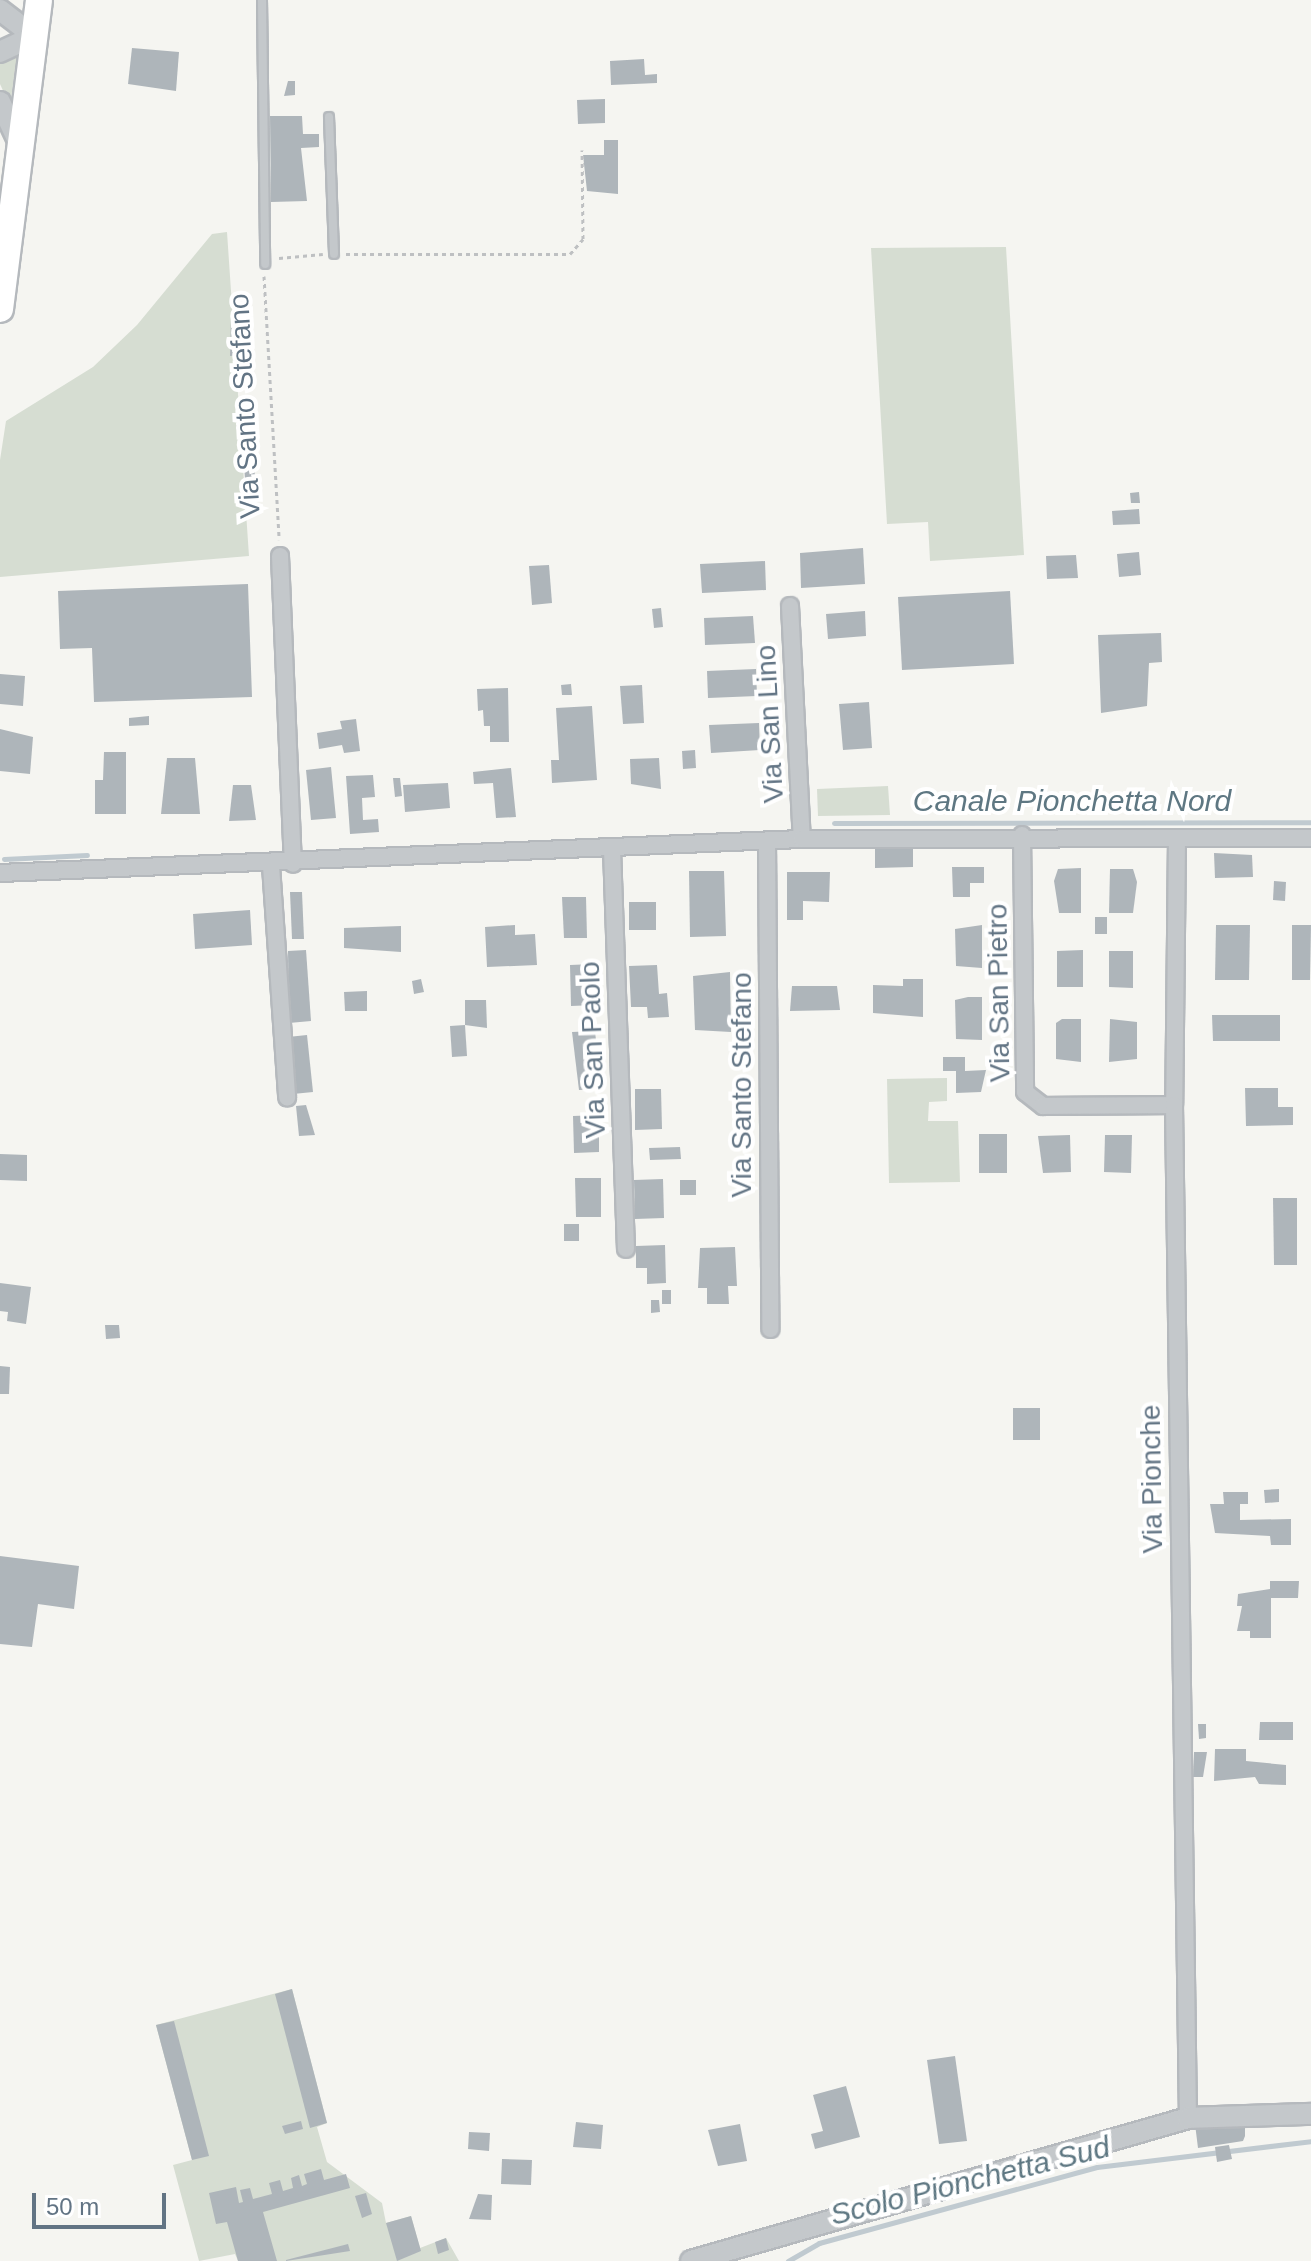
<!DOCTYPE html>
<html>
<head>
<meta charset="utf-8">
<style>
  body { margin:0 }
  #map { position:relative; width:1311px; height:2261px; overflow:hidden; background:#f5f5f1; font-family:Arial,sans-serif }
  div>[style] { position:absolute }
  .green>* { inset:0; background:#d6ddd2 }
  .stream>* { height:5px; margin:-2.5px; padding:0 2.5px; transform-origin:2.5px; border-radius:2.5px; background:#c0cad0 }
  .building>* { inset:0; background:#aeb5ba }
  .path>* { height:3px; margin-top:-1.5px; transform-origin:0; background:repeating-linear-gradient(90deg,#bec0c2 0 4px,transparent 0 8px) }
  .roads { filter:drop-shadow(2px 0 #b5b9bd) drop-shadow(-2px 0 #b5b9bd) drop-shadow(0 2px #b5b9bd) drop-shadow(0 -2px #b5b9bd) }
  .service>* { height:8px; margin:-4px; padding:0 4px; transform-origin:4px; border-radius:4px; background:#c4c8cb }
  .minor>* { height:16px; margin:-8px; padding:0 8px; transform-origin:8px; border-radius:8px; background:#c4c8cb }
  .tertiary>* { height:20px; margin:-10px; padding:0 10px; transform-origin:10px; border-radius:10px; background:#c4c8cb }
  .primary>* { height:26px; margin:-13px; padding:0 13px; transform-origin:13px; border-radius:13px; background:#fff }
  span { translate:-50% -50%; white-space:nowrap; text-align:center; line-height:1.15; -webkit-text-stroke:8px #fff; paint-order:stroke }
  .street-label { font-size:28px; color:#627484 }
  .water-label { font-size:30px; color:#5e7782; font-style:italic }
  .scale { position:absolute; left:32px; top:2193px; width:134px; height:36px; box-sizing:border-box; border:4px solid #627484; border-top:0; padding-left:10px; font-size:24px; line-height:28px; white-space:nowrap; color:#627484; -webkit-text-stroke:6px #fff; paint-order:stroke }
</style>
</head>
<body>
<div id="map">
  <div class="green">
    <i style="clip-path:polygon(17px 56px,10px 106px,0 84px,0 62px)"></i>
    <i style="clip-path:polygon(227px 232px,249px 556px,0 577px,0 460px,6px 421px,93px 367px,137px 325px,212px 234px)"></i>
    <i style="clip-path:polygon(1006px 247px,1024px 555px,930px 561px,928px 522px,887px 524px,871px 248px)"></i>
    <i style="clip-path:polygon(888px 786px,890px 815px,818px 816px,817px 789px)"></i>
    <i style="clip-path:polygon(947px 1078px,947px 1101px,929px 1102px,928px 1121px,958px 1121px,960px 1182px,889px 1183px,887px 1079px)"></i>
    <i style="clip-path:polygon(292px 1989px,327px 2123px,317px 2127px,327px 2162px,382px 2203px,386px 2223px,411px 2216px,420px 2248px,446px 2238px,459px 2261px,238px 2261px,235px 2254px,199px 2261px,173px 2165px,192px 2160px,156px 2025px)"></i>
  </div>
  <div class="stream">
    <i style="left:834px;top:823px;width:477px;rotate:-0.1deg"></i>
    <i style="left:4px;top:859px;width:83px;rotate:-2.8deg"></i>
    <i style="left:788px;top:2261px;width:36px;rotate:-30deg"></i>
    <i style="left:819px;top:2243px;width:288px;rotate:-15.3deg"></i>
    <i style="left:1097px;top:2167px;width:216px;rotate:-6.9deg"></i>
  </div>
  <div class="building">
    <i style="clip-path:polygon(132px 48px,179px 52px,176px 91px,128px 84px)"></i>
    <i style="clip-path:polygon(644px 59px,645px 75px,657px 74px,657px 83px,611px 85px,610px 61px)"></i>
    <i style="clip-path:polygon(288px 81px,295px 81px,295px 95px,284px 96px)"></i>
    <i style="clip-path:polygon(605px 99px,605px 123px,578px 124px,577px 100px)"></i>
    <i style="clip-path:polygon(270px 116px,302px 116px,303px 134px,319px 134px,319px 147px,301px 148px,307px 201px,271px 202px)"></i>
    <i style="clip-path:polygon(604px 140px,618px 140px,618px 194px,587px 191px,583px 155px,604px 155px)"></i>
    <i style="clip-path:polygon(244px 317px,248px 354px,230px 356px,231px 318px)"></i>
    <i style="clip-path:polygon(243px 453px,253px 453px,255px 477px,245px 478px)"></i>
    <i style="clip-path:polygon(1139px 492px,1140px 503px,1131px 503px,1130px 493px)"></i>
    <i style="clip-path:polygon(1139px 509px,1140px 524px,1113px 525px,1112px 511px)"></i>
    <i style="clip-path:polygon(863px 548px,865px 584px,801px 588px,800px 553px)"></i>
    <i style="clip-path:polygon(1139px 552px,1141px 575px,1119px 577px,1117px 554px)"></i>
    <i style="clip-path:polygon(1076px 555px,1078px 578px,1047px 579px,1046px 556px)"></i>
    <i style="clip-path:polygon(765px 561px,766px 590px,702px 593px,700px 564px)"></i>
    <i style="clip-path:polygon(549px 565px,552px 603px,532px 605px,529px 566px)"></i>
    <i style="clip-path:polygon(248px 584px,252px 697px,94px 702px,92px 648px,60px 649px,58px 591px)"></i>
    <i style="clip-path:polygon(1010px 591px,1014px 664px,902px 670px,898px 597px)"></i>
    <i style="clip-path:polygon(661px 608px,663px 627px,654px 628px,652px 609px)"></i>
    <i style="clip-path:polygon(865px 611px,866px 636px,828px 639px,826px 614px)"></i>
    <i style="clip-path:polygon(753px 616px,755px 643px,705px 645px,704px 618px)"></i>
    <i style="clip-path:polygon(1161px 633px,1162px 662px,1149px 663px,1147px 706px,1101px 713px,1098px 635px)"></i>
    <i style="clip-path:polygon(756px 669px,757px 696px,708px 698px,707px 671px)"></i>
    <i style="clip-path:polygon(0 674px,25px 676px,23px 706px,0 704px)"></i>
    <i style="clip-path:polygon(571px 684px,572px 695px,562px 695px,561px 685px)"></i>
    <i style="clip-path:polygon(642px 685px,644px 723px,623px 724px,620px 686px)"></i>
    <i style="clip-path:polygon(508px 688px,509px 742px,490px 742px,490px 726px,484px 726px,483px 710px,478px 711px,477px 689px)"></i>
    <i style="clip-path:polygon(869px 702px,872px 748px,843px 750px,839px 704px)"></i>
    <i style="clip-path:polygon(592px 706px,597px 780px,552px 783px,551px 760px,559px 760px,556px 708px)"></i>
    <i style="clip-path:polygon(149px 716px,149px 725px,129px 726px,129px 718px)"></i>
    <i style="clip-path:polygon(356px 719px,360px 751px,344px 753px,342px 745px,319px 749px,317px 733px,342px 729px,340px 721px)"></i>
    <i style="clip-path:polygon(759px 723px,760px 750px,711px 753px,709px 725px)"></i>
    <i style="clip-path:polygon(0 729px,33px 737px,30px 774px,0 771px)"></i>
    <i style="clip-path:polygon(695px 750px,696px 768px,683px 769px,682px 751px)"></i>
    <i style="clip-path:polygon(104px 752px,126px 752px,126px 814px,95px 814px,95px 780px,103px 780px)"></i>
    <i style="clip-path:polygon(167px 758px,195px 758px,200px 814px,161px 814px)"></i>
    <i style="clip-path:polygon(659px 758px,661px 789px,631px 784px,630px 759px)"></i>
    <i style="clip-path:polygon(331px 767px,336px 818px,311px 820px,306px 770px)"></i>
    <i style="clip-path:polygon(511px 768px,516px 817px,496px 818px,493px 783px,474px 784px,473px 772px)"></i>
    <i style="clip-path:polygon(373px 775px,375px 797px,362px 798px,363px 820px,378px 819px,379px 832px,350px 834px,346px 776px)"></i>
    <i style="clip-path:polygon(393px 778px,400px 778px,402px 796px,395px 797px)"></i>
    <i style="clip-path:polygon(448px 783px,450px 808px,405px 812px,403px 785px)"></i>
    <i style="clip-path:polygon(233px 785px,251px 785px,256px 820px,229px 821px)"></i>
    <i style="clip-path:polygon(913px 845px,913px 867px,875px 868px,875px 846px)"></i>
    <i style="clip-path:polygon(1214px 853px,1252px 855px,1253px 877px,1215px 878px)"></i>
    <i style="clip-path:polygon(952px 867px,984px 867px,984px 883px,970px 883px,970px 897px,953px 897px)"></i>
    <i style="clip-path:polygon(1081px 868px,1081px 913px,1059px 913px,1054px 881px,1058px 869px)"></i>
    <i style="clip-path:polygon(1110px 869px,1133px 869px,1137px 882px,1133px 913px,1109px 913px)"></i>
    <i style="clip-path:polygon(689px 871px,724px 871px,726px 936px,690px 937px)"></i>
    <i style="clip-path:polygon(787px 872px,830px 872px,829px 902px,803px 901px,803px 920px,787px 920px)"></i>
    <i style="clip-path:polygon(1274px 881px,1286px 882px,1285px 901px,1273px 900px)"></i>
    <i style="clip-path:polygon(290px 892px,302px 892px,304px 939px,292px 939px)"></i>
    <i style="clip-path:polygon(562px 897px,586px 897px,587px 938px,564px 938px)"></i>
    <i style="clip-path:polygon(629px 902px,656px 902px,656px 930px,629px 930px)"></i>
    <i style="clip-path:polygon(250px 910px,252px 945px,195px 949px,193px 914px)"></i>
    <i style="clip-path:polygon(1095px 917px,1107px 917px,1107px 934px,1095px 934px)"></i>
    <i style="clip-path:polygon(515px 925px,515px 935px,535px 934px,537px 965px,487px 967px,485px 927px)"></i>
    <i style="clip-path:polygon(982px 925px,982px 968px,956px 966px,955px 929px)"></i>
    <i style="clip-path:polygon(1216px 925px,1250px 925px,1249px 980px,1215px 980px)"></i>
    <i style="clip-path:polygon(1292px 925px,1311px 925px,1310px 980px,1292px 980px)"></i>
    <i style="clip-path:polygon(401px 926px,401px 952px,344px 948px,344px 928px)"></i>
    <i style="clip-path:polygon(306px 950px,311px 1021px,289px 1023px,288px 951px)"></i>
    <i style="clip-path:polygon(1083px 950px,1083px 987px,1057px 987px,1057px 951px)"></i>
    <i style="clip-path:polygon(1109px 951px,1133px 951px,1133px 988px,1109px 987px)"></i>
    <i style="clip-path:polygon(594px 964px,595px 1005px,571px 1006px,570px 965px)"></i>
    <i style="clip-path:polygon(657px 965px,659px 994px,667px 993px,669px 1017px,648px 1018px,647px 1007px,631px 1007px,629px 966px)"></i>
    <i style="clip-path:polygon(730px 972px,731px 1032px,695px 1030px,693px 976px)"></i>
    <i style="clip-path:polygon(421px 979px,424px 992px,414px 994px,412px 981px)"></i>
    <i style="clip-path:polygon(903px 979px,923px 979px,923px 1017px,873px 1013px,873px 985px,903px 986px)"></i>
    <i style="clip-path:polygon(792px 986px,837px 986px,840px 1010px,790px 1011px)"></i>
    <i style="clip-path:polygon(367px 991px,367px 1011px,345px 1011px,344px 992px)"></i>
    <i style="clip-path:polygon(968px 997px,982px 997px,982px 1040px,956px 1039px,955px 1000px)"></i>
    <i style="clip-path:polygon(465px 1000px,486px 1000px,487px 1028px,465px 1025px)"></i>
    <i style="clip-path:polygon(1212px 1015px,1280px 1015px,1280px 1041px,1213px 1041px)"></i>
    <i style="clip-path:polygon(1062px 1019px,1081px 1019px,1081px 1062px,1056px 1059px,1056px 1023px)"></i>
    <i style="clip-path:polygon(1110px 1019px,1137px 1022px,1137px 1059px,1109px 1062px)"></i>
    <i style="clip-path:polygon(465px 1025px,467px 1056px,452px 1057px,450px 1026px)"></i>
    <i style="clip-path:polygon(595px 1031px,601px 1089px,579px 1090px,572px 1032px)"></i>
    <i style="clip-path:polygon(307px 1035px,313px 1092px,293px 1094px,288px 1037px)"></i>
    <i style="clip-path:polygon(943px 1057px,965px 1057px,965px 1071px,986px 1070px,981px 1092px,956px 1093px,956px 1071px,943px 1071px)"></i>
    <i style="clip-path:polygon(1245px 1088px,1278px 1088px,1278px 1107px,1293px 1107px,1293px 1125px,1246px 1126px)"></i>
    <i style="clip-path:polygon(635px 1089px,661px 1089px,662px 1129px,635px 1130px)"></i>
    <i style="clip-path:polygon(306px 1105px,315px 1135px,299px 1136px,296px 1106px)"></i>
    <i style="clip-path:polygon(599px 1115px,599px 1152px,574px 1153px,573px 1116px)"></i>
    <i style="clip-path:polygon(979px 1134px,1007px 1134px,1007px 1173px,979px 1173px)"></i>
    <i style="clip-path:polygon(1070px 1135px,1071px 1172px,1043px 1173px,1038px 1136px)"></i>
    <i style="clip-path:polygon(1105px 1135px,1132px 1135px,1131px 1173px,1104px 1172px)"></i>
    <i style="clip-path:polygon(680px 1147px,681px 1159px,650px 1160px,649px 1148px)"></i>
    <i style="clip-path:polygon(0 1154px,27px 1155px,27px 1181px,0 1180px)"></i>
    <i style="clip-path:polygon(575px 1178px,601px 1178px,601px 1217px,576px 1217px)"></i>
    <i style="clip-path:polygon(663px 1179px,664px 1218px,635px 1219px,634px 1180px)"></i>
    <i style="clip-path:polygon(680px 1180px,696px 1180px,696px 1195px,680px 1195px)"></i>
    <i style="clip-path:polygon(1273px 1198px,1297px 1198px,1297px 1265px,1274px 1265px)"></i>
    <i style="clip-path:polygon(564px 1224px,579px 1224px,579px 1241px,564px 1241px)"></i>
    <i style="clip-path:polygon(665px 1245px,666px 1283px,647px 1284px,647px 1268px,636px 1268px,636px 1246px)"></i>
    <i style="clip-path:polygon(735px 1247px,737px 1286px,728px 1286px,729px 1304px,707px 1304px,707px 1288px,698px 1288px,700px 1248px)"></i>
    <i style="clip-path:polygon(0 1283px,31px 1287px,26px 1324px,7px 1321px,8px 1312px,0 1311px)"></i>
    <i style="clip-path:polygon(662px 1290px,671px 1290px,671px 1304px,662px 1304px)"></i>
    <i style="clip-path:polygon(651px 1300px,659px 1300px,660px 1312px,651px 1313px)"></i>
    <i style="clip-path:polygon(105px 1325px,119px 1325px,120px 1338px,106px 1339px)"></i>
    <i style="clip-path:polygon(0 1366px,10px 1367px,9px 1394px,0 1394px)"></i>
    <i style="clip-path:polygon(1013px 1408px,1040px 1408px,1040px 1440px,1013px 1440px)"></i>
    <i style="clip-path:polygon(1279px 1489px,1279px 1502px,1265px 1503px,1264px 1490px)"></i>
    <i style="clip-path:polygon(1223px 1492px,1248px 1492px,1248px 1504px,1240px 1504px,1240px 1520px,1291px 1519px,1291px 1545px,1271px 1545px,1270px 1536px,1215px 1533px,1210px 1504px,1224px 1504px)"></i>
    <i style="clip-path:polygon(0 1556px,79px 1566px,74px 1609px,38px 1604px,32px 1647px,0 1644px)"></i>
    <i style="clip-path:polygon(1270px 1581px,1299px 1581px,1298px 1598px,1271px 1598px,1271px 1638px,1250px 1638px,1250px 1631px,1237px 1631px,1242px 1606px,1237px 1606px,1238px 1594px,1270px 1589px)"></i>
    <i style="clip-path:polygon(1260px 1722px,1293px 1722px,1293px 1740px,1259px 1740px)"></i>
    <i style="clip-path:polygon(1198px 1724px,1206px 1724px,1206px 1738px,1199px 1739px)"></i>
    <i style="clip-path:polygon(1215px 1749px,1246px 1749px,1246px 1761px,1286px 1765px,1286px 1785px,1259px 1784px,1255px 1777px,1214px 1781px)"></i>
    <i style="clip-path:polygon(1194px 1752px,1207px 1752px,1203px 1777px,1193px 1777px)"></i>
    <i style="clip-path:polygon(292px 1989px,327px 2123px,310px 2128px,275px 1994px)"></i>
    <i style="clip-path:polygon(174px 2021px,209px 2156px,192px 2160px,156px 2025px)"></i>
    <i style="clip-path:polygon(955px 2056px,967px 2141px,939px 2144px,927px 2060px)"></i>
    <i style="clip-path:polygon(846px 2086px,860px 2137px,815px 2149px,811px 2134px,823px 2131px,813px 2095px)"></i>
    <i style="clip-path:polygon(301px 2121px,303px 2129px,285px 2134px,282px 2126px)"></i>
    <i style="clip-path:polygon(576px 2122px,603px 2125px,601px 2149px,573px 2147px)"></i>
    <i style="clip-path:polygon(740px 2124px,747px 2161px,718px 2166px,708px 2130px)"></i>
    <i style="clip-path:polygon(1195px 2124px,1245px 2124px,1245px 2136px,1243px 2141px,1198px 2148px)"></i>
    <i style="clip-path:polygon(469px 2132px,490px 2133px,489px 2151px,468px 2149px)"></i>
    <i style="clip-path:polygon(1229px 2145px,1232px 2159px,1217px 2162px,1215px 2147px)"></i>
    <i style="clip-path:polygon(502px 2159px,532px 2160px,531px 2185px,501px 2184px)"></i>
    <i style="clip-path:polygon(321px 2169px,324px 2180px,346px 2174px,350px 2188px,263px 2212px,277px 2261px,238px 2261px,227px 2222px,216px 2224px,209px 2193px,236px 2187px,239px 2203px,243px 2202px,240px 2190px,250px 2188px,253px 2199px,272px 2194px,269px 2183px,280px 2180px,283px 2191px,293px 2188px,291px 2178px,299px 2175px,302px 2186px,307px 2184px,304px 2174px)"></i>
    <i style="clip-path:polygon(366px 2193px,372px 2214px,362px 2218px,355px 2196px)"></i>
    <i style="clip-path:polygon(478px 2194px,492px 2195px,491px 2220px,469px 2219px)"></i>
    <i style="clip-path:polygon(411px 2216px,421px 2251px,397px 2261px,386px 2223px)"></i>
    <i style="clip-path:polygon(446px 2238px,449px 2250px,438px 2254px,435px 2242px)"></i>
    <i style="clip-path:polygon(348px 2244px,350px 2251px,286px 2261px,286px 2260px)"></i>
  </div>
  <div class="path">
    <i style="left:346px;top:254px;width:224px"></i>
    <i style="left:570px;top:254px;width:20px;rotate:-49deg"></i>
    <i style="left:583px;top:239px;width:89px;rotate:-90.6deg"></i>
    <i style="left:279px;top:258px;width:44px;rotate:-5.2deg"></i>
    <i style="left:264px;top:276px;width:264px;rotate:86.7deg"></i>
  </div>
  <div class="roads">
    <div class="service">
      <i style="left:262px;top:0;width:264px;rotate:89.3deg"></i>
      <i style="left:329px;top:117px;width:137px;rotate:87.9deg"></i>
    </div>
    <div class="minor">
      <i style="left:280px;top:556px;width:308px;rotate:87.6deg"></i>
      <i style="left:790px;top:606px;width:233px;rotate:87.1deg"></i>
      <i style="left:1022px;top:835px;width:257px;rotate:89.3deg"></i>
      <i style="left:1025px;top:1092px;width:23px;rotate:38deg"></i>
      <i style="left:1043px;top:1106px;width:131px;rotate:-0.4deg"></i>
      <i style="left:1177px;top:839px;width:266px;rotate:90.6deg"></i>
      <i style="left:1174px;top:1105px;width:1013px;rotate:89.21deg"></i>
      <i style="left:767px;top:841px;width:488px;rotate:89.6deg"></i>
      <i style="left:612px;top:849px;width:400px;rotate:88deg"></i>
      <i style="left:271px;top:866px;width:232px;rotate:86deg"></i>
      <i style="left:0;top:873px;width:803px;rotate:-2.43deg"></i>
      <i style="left:802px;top:839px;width:509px;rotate:-0.11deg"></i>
    </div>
    <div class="tertiary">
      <i style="left:0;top:10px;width:43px;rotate:37.4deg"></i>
      <i style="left:34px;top:36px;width:38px;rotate:155deg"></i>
      <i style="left:0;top:102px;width:50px;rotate:65deg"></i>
      <i style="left:691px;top:2261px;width:517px;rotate:-16.05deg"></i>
      <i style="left:1188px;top:2118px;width:123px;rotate:-1.9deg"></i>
    </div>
    <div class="primary">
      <i style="left:0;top:309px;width:311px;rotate:-82.8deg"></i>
    </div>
  </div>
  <div class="street-label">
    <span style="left:245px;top:406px;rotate:-93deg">Via Santo Stefano</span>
    <span style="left:770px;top:724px;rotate:-93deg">Via San Lino</span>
    <span style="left:999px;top:993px;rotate:-91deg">Via San Pietro</span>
    <span style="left:593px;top:1050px;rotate:-92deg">Via San Paolo</span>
    <span style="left:742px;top:1085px;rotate:-90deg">Via Santo Stefano</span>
    <span style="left:1152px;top:1479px;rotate:-91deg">Via Pionche</span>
  </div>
  <div class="water-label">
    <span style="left:1072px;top:801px">Canale Pionchetta Nord</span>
    <span style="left:970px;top:2181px;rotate:-14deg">Scolo Pionchetta Sud</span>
  </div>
  <div class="scale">50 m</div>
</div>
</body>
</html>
